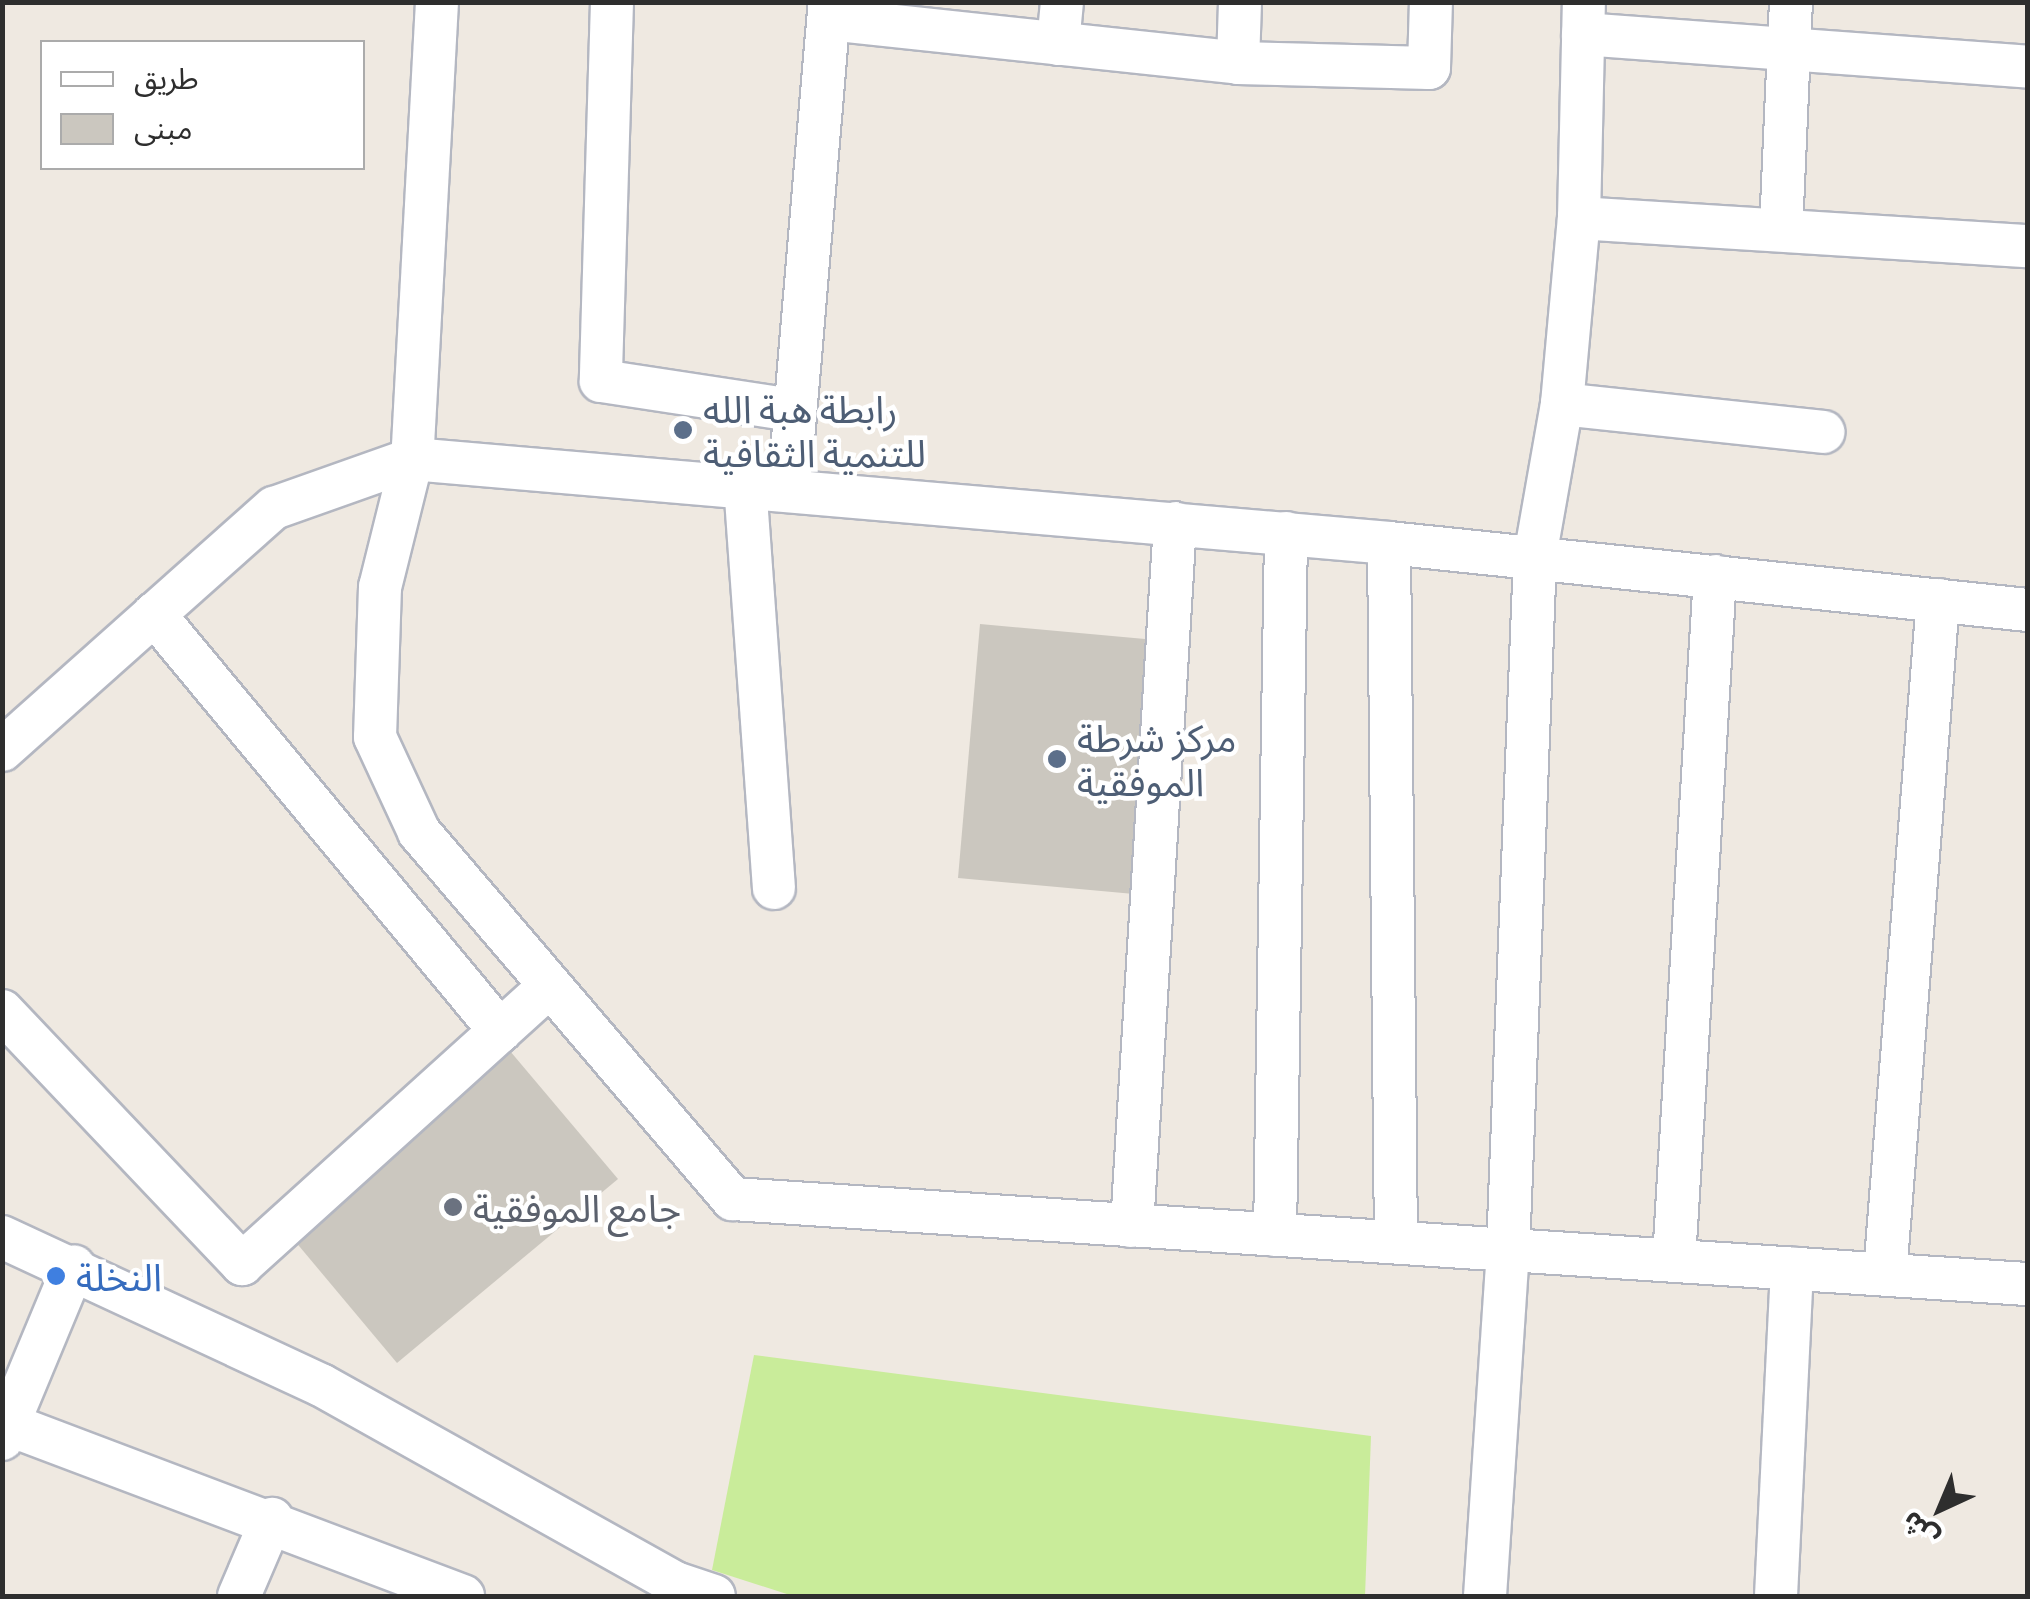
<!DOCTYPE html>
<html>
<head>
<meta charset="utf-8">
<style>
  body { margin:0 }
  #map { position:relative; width:2030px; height:1599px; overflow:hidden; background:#efe9e1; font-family:Commissioner,"Noto Sans Arabic",sans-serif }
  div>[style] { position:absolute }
  .pitch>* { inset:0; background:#c9ec9a }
  .building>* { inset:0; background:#cbc7bf }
  .roads { filter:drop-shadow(2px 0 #b4b7c1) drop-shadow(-2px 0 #b4b7c1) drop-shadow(0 2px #b4b7c1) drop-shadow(0 -2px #b4b7c1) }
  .minor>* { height:42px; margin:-21px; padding:0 21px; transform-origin:21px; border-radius:21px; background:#fff }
  .dots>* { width:28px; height:28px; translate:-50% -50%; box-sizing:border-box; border:5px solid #fff; border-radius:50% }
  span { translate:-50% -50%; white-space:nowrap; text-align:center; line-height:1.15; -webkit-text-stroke:9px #fff; paint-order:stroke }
  .service-label { font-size:38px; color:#4e5e75 }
  .left { translate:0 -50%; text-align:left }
  .worship-label { font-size:38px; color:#5b616d }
  .shop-label { font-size:38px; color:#366cbe }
  .frame { position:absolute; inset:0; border:5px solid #2e2e2e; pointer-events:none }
  .legend { position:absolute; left:40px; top:40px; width:325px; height:130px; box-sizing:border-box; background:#fff; border:2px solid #ababab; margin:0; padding:12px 18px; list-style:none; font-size:30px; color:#2e2e2e }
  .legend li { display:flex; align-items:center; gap:20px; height:50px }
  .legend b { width:50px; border:2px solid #ababab }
  .north { position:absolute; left:1890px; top:1459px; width:100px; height:100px; -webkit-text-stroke:8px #fff; paint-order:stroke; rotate:224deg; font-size:28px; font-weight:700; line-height:40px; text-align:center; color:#2e2e2e }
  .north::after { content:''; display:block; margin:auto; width:35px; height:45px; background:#2e2e2e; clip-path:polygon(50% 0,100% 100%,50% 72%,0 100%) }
</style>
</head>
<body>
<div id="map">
  <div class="pitch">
    <i style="clip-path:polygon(754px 1355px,1371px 1436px,1365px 1596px,793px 1596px,712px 1570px)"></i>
  </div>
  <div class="building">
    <i style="clip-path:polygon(980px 624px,1156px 640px,1134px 894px,958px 878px)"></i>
    <i style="clip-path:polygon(510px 1051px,618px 1179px,397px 1363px,289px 1234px)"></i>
  </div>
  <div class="roads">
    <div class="minor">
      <i style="left:437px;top:2px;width:458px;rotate:93.1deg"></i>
      <i style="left:412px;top:459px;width:132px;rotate:104deg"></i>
      <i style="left:380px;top:587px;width:150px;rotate:91.9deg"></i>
      <i style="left:375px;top:737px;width:105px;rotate:65.1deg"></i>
      <i style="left:419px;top:832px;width:483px;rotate:49.5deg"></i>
      <i style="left:733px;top:1199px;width:1298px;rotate:3.76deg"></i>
      <i style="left:612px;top:2px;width:379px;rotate:91.7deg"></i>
      <i style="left:601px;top:381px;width:194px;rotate:8.6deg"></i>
      <i style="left:829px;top:19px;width:411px;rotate:6.1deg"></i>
      <i style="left:1238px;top:63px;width:191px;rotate:1.5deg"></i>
      <i style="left:1429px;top:68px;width:66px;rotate:-88.3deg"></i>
      <i style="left:1583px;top:34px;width:446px;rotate:4.2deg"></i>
      <i style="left:1058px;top:44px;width:42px;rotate:-84.6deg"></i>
      <i style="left:1238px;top:63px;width:61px;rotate:-88.1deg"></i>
      <i style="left:1579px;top:218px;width:450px;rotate:3.6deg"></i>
      <i style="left:1781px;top:230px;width:228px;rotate:-87.5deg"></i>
      <i style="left:1562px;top:404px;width:263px;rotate:6.1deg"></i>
      <i style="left:745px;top:484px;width:405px;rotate:85.9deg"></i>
      <i style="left:789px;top:487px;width:487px;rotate:-85.2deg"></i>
      <i style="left:1389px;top:543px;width:699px;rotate:89.43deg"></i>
      <i style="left:154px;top:614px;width:542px;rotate:50.32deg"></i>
      <i style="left:2px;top:750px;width:364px;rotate:-41.7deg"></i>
      <i style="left:274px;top:508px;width:146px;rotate:-19.5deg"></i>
      <i style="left:412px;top:459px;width:981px;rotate:4.91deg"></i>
      <i style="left:1389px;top:543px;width:643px;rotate:5.99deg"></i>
      <i style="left:2px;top:1011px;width:349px;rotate:46.5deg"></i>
      <i style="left:242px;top:1264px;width:415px;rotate:-42.1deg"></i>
      <i style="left:1132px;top:1226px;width:704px;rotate:-86.5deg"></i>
      <i style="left:1275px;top:1235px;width:702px;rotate:-89.1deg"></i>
      <i style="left:2px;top:1237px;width:352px;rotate:24.9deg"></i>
      <i style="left:321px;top:1385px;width:406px;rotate:29.2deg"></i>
      <i style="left:675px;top:1583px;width:41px;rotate:18.4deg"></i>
      <i style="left:1674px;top:1260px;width:685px;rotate:-86.57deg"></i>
      <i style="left:1885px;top:1274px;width:676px;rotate:-85.5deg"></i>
      <i style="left:2px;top:1422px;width:493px;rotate:20.7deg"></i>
      <i style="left:2px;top:1439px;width:187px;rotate:-67.4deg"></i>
      <i style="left:239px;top:1596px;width:84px;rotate:-66.8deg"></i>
      <i style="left:1485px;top:1596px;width:347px;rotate:-86.2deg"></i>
      <i style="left:1508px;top:1250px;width:694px;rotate:-87.77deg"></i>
      <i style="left:1535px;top:557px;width:155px;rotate:-80deg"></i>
      <i style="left:1562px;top:404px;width:187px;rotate:-84.8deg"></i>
      <i style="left:1579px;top:218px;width:216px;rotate:-88.7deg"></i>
      <i style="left:1776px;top:1596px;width:328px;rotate:-87.2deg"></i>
    </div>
  </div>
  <div class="dots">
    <i style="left:683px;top:430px;background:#5c6f8a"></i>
    <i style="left:1057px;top:759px;background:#5c6f8a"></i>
    <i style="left:453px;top:1207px;background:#6b7280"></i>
    <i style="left:56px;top:1276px;background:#3f7fe0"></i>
  </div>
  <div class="service-label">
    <span class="left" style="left:703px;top:430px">رابطة هبة الله<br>للتنمية الثقافية</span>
    <span class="left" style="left:1077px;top:759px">مركز شرطة<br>الموفقية</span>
  </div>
  <div class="worship-label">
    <span class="left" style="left:473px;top:1207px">جامع الموفقية</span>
  </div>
  <div class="shop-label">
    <span class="left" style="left:76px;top:1276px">النخلة</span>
  </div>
  <div class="frame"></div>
  <ul class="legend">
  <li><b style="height:12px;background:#fff"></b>طريق</li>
  <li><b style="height:28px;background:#cbc7bf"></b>مبنى</li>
  </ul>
  <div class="north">ش</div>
</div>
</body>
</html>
